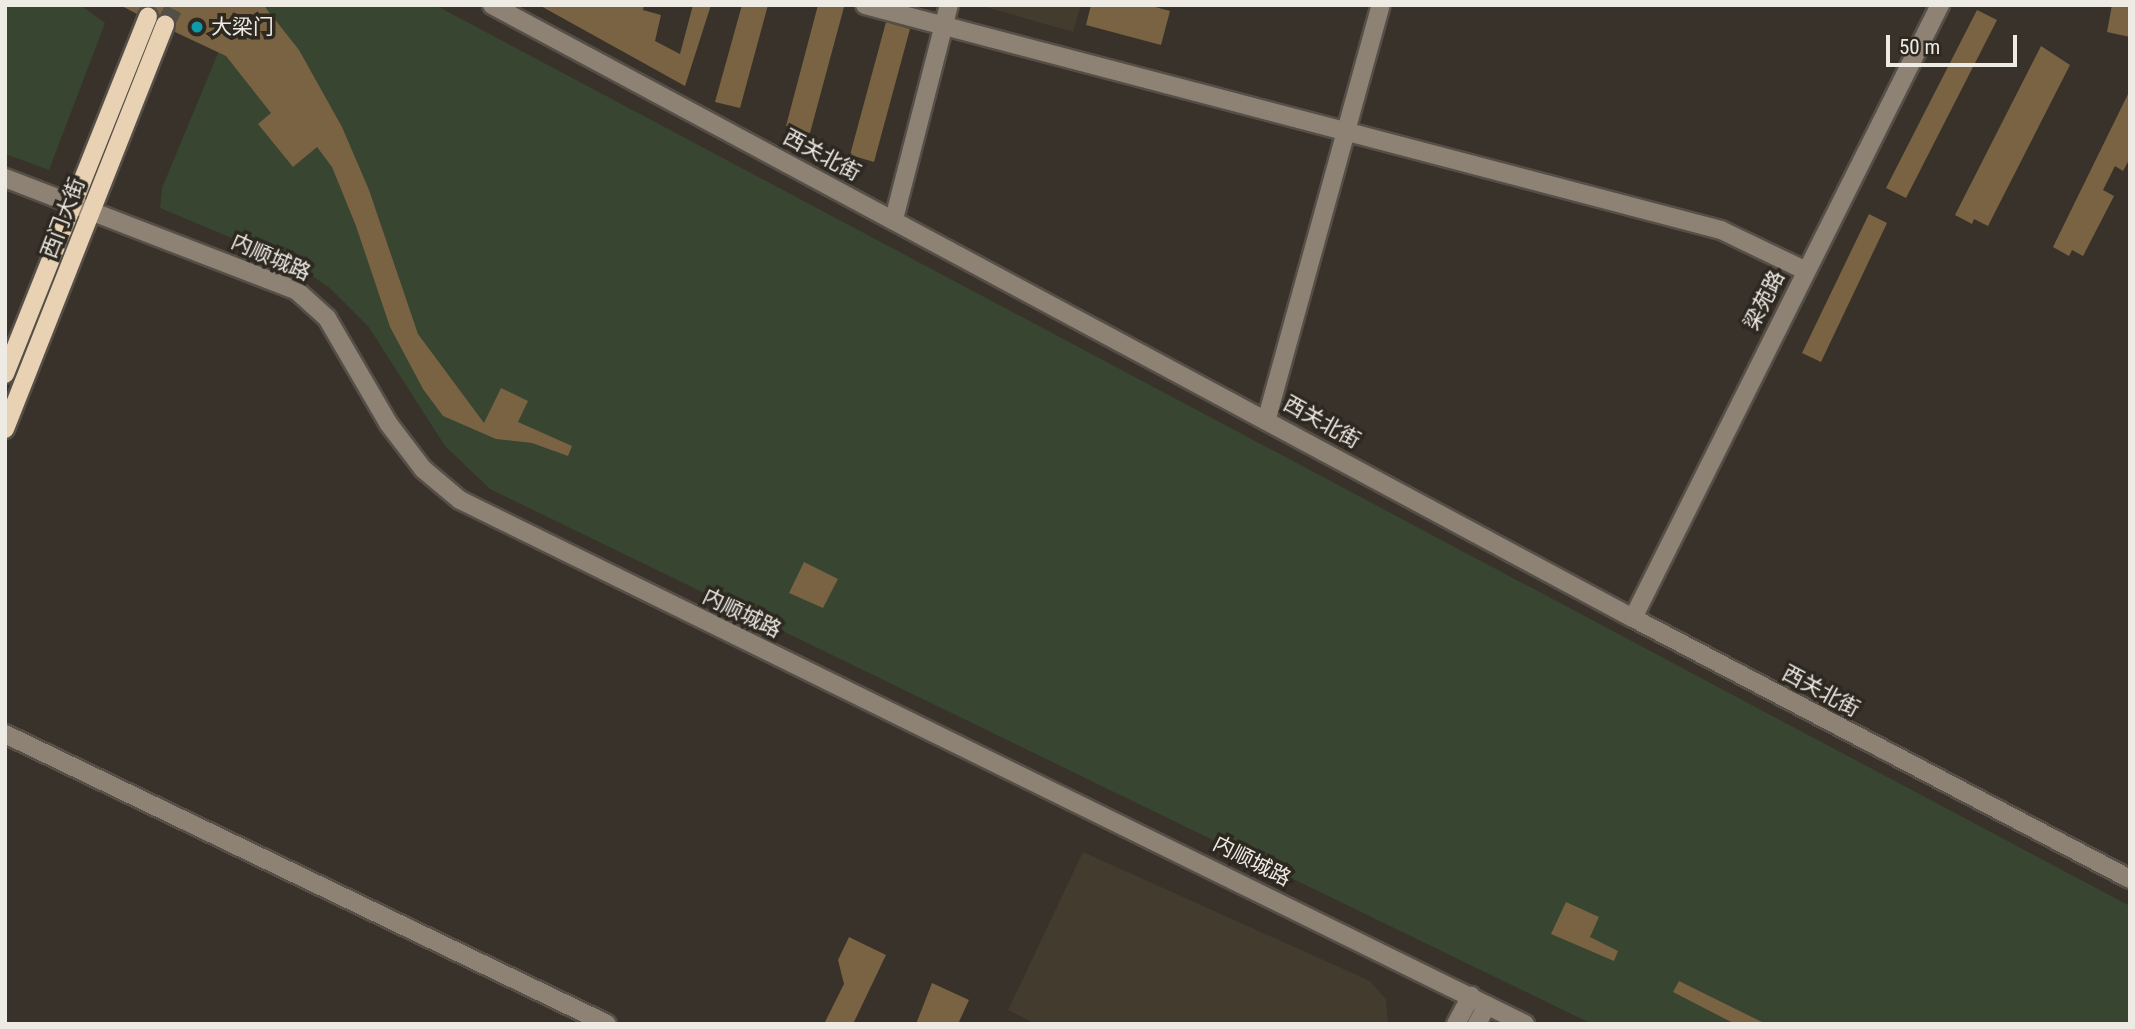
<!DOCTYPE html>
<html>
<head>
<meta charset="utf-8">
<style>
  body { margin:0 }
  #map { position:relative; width:2135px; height:1029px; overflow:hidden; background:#38322a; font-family:"Roboto Condensed","Noto Sans SC",sans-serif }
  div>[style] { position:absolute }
  .built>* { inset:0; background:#433b2d }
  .green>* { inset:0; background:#374531 }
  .building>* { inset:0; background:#796342 }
  .major-tunnel>* { height:18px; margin-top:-9px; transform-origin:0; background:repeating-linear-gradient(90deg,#534e46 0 18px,transparent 0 27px) }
  .roads { filter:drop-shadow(2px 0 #554f48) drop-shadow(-2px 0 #554f48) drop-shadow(0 2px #554f48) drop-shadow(0 -2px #554f48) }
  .minor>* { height:18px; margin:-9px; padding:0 9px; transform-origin:9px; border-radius:9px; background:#8d8274 }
  .major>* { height:18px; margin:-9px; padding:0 9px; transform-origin:9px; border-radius:9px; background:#e9d1b3 }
  .dots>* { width:19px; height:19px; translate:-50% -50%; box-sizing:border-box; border:4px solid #2d2820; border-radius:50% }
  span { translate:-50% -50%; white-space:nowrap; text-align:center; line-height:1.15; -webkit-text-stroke:7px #2d2820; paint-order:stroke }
  .poi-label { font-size:21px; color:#eeeae4 }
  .left { translate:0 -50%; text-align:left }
  .street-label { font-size:21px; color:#eeeae4 }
  .frame { position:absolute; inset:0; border:7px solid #eeeae4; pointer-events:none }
  .scale { position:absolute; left:1886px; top:35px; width:131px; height:32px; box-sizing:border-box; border:4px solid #eeeae4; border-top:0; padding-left:9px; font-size:21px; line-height:24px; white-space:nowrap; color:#eeeae4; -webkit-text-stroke:5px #2d2820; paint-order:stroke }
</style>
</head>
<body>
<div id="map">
  <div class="built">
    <i style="clip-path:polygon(978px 5px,1081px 5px,1073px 32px)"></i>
    <i style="clip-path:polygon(1083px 852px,1370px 981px,1386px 999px,1388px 1024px,1036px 1024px,1008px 1010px)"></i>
  </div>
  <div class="green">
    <i style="clip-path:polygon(5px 5px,80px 5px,105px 23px,49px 170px,5px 154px)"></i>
    <i style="clip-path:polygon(238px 5px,435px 5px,2130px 906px,2130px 1024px,1592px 1024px,490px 489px,445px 446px,368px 326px,330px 288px,296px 265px,160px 208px,162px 188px)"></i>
  </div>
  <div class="building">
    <i style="clip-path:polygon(120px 5px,265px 7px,299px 50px,342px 127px,369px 190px,418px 334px,484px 423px,501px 388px,528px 401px,518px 422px,572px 446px,568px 456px,532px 443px,496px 439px,443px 416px,423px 389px,390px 327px,356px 226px,332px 167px,317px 147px,293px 167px,258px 124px,271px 113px,226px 56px,175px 32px,176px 23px,170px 15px,159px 15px,147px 6px,137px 14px)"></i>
    <i style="clip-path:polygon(539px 5px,644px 5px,643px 10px,661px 15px,655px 41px,680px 54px,693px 5px,711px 5px,685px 86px)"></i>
    <i style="clip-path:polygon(742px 5px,768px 5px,740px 108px,715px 102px)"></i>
    <i style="clip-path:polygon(818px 5px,844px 7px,810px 133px,786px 126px)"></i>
    <i style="clip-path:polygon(1091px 5px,1148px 5px,1170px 11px,1161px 45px,1086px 25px)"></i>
    <i style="clip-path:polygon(2112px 5px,2130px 5px,2130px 37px,2107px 32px)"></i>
    <i style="clip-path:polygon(1977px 10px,1997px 20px,1906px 198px,1886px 188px)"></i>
    <i style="clip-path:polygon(886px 22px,910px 29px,874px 162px,850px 155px)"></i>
    <i style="clip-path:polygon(2041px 46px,2070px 65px,1988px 226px,1974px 219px,1972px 224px,1955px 215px)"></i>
    <i style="clip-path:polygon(2130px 90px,2130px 158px,2123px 171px,2115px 166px,2103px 190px,2114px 196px,2083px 256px,2072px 250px,2069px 256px,2053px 247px)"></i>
    <i style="clip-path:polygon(1869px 214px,1887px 223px,1821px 362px,1802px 353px)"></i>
    <i style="clip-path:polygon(804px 562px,838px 579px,823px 608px,789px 593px)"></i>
    <i style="clip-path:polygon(1566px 902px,1599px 917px,1590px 937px,1618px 951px,1614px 961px,1551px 934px)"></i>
    <i style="clip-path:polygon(849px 937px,886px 955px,853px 1024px,824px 1024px,844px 984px,838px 960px)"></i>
    <i style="clip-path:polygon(1679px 981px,1766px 1024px,1735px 1024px,1673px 992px)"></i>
    <i style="clip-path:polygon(932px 983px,969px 1000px,958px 1024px,916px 1024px)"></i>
  </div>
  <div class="major-tunnel">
    <i style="left:165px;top:25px;width:22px;rotate:-63deg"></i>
  </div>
  <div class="roads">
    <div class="minor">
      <i style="left:492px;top:5px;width:1295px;rotate:28.25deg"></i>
      <i style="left:1633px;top:618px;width:561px;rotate:27.71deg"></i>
      <i style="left:865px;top:5px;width:885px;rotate:14.73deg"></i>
      <i style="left:1721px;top:230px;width:92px;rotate:25.7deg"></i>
      <i style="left:5px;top:178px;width:312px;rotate:21.1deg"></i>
      <i style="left:296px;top:290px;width:42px;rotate:42.1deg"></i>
      <i style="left:327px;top:318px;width:121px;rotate:59.8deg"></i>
      <i style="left:388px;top:423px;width:58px;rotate:52.7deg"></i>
      <i style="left:423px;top:469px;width:48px;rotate:40deg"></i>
      <i style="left:460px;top:500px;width:1187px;rotate:26.2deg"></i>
      <i style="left:894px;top:219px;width:221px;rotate:-75.6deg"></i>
      <i style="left:1267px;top:418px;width:428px;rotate:-74.6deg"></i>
      <i style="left:1633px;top:618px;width:686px;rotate:-63.4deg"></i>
      <i style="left:5px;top:734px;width:668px;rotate:25.72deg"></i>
      <i style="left:1456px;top:1024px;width:32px;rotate:-62deg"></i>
      <i style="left:1477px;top:1024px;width:21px;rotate:-62deg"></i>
    </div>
    <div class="major">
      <i style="left:5px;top:374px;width:385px;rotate:-68.2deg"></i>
      <i style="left:5px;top:429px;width:435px;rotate:-68.4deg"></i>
    </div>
  </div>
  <div class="dots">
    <i style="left:197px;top:27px;background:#0f9aa8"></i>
  </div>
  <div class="poi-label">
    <span class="left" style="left:211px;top:27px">大梁门</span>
  </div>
  <div class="street-label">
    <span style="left:822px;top:155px;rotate:28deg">西关北街</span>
    <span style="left:63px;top:218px;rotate:-69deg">西门大街</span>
    <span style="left:271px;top:257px;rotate:24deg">内顺城路</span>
    <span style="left:1764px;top:300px;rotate:-63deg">梁苑路</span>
    <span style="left:1322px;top:422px;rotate:29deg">西关北街</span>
    <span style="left:742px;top:613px;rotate:26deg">内顺城路</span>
    <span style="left:1821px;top:691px;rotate:28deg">西关北街</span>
    <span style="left:1252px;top:861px;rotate:27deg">内顺城路</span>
  </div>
  <div class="frame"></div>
  <div class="scale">50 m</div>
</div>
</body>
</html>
